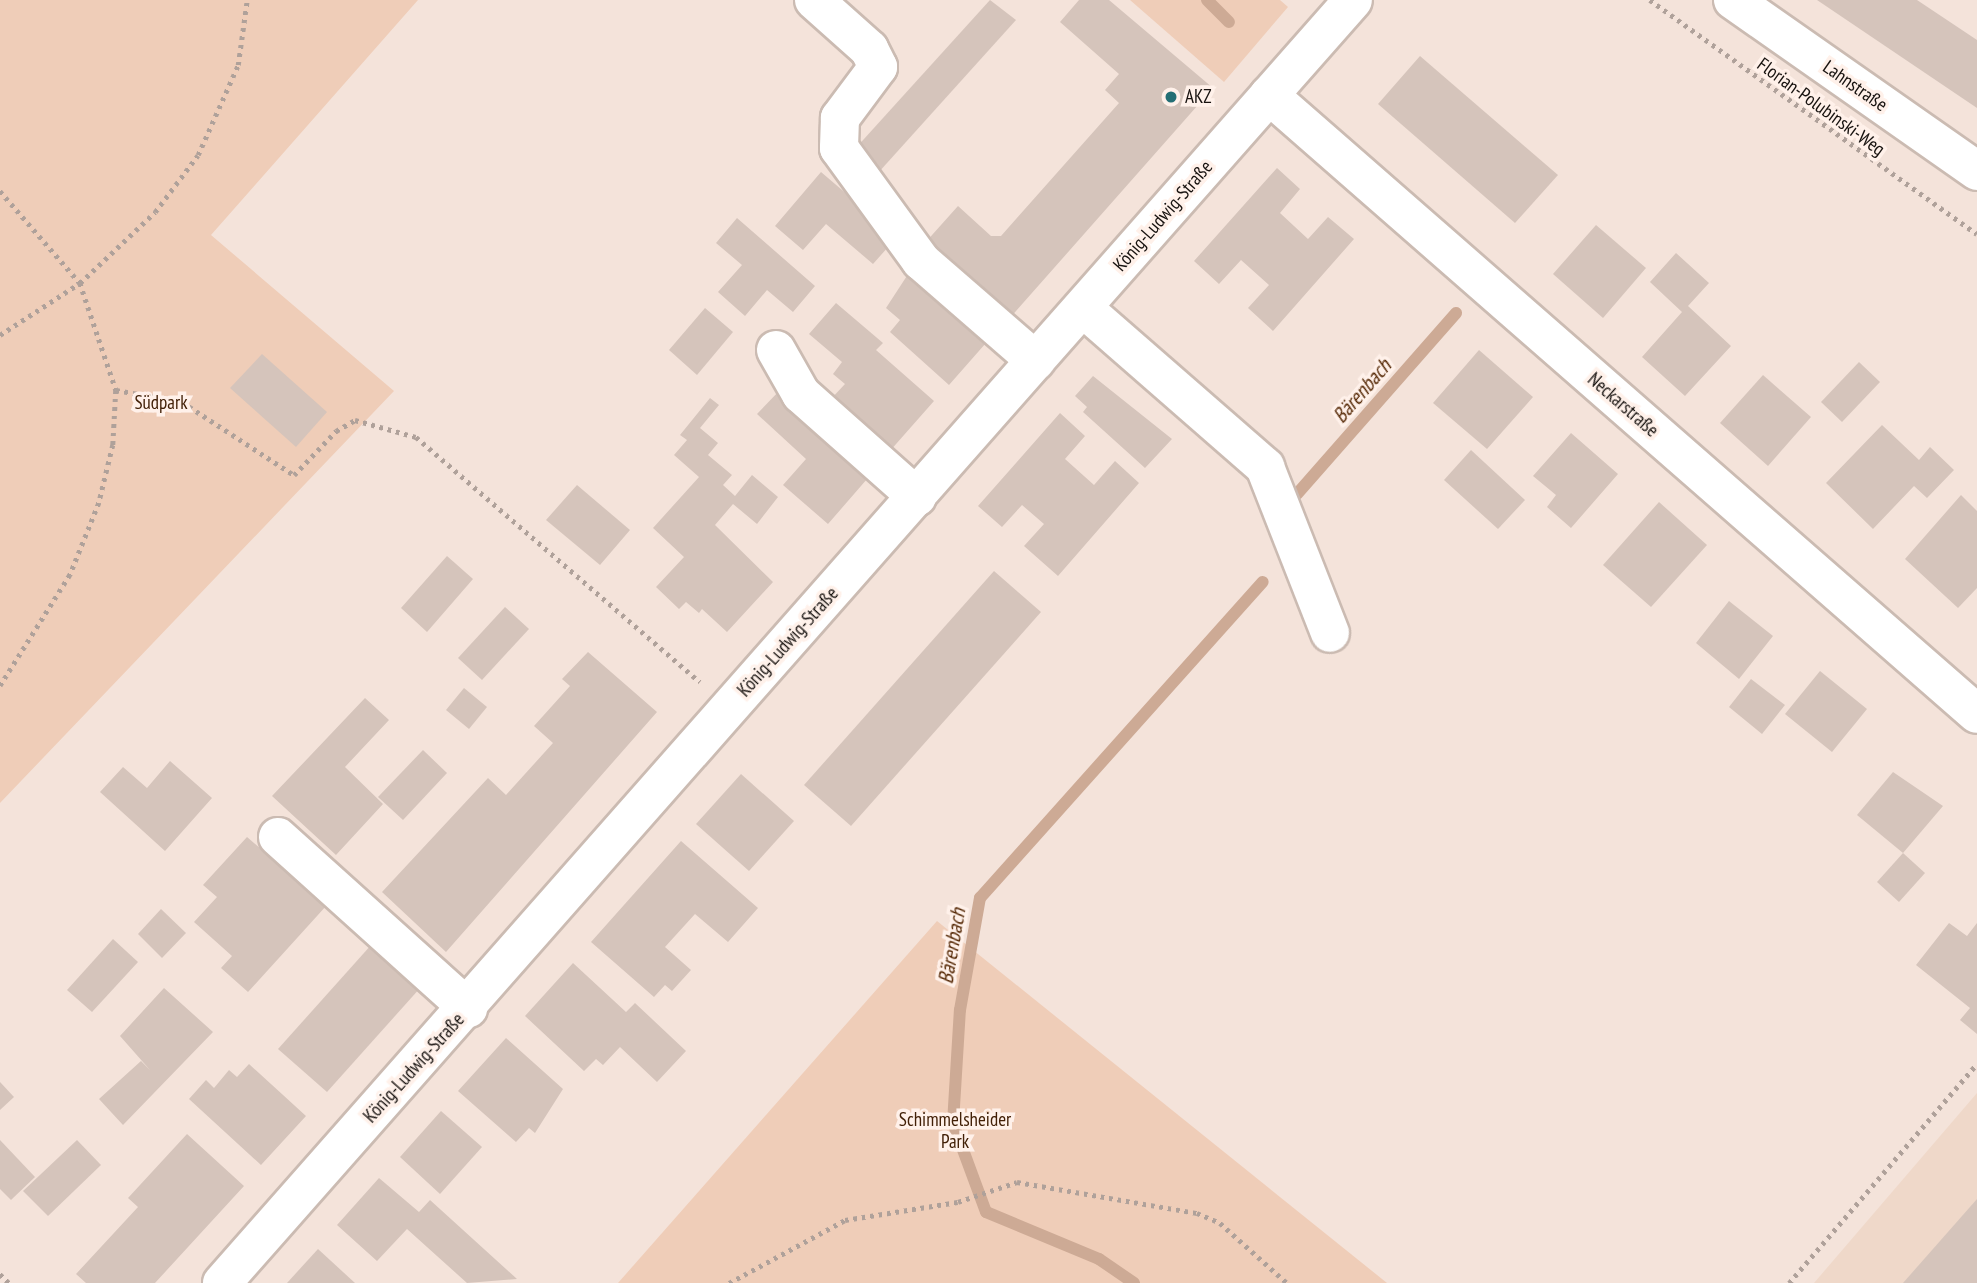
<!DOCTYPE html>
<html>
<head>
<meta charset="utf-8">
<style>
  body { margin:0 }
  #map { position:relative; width:1977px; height:1283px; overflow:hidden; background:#f4e3da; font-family:"PT Sans Narrow",sans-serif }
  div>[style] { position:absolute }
  .built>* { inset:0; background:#efd8c9 }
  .green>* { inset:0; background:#efcdb8 }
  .stream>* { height:12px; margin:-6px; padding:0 6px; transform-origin:6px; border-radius:6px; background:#cdaa95 }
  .building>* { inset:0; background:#d5c4bb }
  .path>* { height:4.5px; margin-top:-2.25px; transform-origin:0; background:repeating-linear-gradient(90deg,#afa19a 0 3.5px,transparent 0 8.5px) }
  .roads { filter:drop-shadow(2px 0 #cbbbb2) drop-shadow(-2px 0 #cbbbb2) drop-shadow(0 2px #cbbbb2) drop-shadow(0 -2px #cbbbb2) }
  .minor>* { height:38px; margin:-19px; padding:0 19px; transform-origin:19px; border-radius:19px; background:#fff }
  .dots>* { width:19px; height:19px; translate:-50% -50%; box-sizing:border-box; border:4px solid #fff1ea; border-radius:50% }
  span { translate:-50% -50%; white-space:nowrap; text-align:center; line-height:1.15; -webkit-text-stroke:7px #fff1ea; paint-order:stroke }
  .street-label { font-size:19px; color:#17120f }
  .poi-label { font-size:19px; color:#17120f }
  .left { translate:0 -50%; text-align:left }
  .park-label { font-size:19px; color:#422007 }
  .water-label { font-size:21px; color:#562906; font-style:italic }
</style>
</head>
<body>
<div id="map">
  <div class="built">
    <i style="clip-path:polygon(1977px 1093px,1977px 1283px,1814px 1283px)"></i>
  </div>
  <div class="green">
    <i style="clip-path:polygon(0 0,418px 0,211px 235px,394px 391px,0 803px)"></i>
    <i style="clip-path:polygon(1130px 0,1280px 0,1288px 7px,1224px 82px)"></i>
    <i style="clip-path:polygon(937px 921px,1387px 1283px,618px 1283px)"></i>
  </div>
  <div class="stream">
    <i style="left:1207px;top:0;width:31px;rotate:45deg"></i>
    <i style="left:1297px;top:494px;width:241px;rotate:-48.7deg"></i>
    <i style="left:1134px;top:1283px;width:42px;rotate:-145.6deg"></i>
    <i style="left:1099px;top:1259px;width:122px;rotate:-157.4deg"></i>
    <i style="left:986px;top:1212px;width:95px;rotate:-110.3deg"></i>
    <i style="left:953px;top:1123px;width:113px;rotate:-86.5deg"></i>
    <i style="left:960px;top:1010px;width:114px;rotate:-79.9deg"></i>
    <i style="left:980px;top:898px;width:424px;rotate:-48.2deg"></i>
  </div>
  <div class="building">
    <i style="clip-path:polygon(990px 0,1016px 20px,878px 173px,854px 150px)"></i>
    <i style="clip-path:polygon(1079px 0,1109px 0,1213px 88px,1009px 319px,924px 244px,958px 206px,991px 236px,1001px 236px,1119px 103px,1105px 90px,1119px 74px,1060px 22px)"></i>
    <i style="clip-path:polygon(1817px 0,1917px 0,1977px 40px,1977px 108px)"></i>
    <i style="clip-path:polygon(1420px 56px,1558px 175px,1515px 223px,1378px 104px)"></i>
    <i style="clip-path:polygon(1277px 168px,1300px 189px,1280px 213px,1308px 239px,1328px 217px,1354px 239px,1273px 331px,1248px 308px,1269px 285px,1241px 260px,1219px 284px,1194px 261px)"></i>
    <i style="clip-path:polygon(821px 172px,897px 237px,873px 264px,826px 224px,803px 250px,775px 226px)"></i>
    <i style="clip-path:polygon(737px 218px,815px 286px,793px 312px,767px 290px,745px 316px,718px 292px,742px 265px,716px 243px)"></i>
    <i style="clip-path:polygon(1596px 225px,1646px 268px,1603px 318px,1553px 274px)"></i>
    <i style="clip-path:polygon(1676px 253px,1709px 283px,1688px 306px,1731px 346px,1685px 396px,1642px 357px,1682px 312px,1650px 282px)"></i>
    <i style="clip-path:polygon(914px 265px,993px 335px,949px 385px,890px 332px,900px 320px,886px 308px)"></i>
    <i style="clip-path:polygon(836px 303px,883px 343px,876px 350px,934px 401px,889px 452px,830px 400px,845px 384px,833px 374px,842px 362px,809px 334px)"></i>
    <i style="clip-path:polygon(705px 308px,733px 332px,697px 375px,669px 350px)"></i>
    <i style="clip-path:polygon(1479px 350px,1533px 397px,1487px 449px,1433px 403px)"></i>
    <i style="clip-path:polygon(262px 354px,327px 412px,296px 447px,230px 388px)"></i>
    <i style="clip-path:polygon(1859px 362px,1880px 382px,1842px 422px,1821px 402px)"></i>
    <i style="clip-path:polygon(1763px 375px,1811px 417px,1768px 466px,1720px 423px)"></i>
    <i style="clip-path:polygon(1093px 376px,1172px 439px,1145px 468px,1083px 412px,1087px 407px,1075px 396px)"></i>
    <i style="clip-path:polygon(781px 389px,874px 471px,828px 524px,783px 485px,806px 459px,757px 414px)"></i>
    <i style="clip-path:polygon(710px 398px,719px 405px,700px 428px,718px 443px,708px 455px,732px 475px,723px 485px,735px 496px,752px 475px,778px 497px,757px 524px,733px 504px,715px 525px,773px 582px,727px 632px,702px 609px,699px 613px,686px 602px,679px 609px,656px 587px,684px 557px,653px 528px,699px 477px,674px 455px,687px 440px,680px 435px)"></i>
    <i style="clip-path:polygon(1060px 413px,1085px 436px,1065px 459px,1094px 485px,1115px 461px,1139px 483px,1058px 576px,1024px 546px,1044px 524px,1022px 505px,1002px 527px,978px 506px)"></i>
    <i style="clip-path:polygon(1882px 425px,1919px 460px,1930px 447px,1954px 470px,1927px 498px,1914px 486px,1873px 529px,1826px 483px)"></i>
    <i style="clip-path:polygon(1571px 433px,1618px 474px,1571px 528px,1547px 507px,1556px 495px,1533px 476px)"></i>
    <i style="clip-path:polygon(1471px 450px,1525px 500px,1498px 529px,1444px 480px)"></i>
    <i style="clip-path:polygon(577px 485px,630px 530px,600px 565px,546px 520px)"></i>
    <i style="clip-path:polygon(1961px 495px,1977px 511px,1977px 588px,1958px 608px,1905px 559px)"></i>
    <i style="clip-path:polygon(1659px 502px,1707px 545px,1651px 607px,1603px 565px)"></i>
    <i style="clip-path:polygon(447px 556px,473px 579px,427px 632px,401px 608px)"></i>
    <i style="clip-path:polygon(994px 571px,1041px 612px,851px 826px,804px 785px)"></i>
    <i style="clip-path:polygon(1729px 601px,1773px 636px,1739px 679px,1696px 643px)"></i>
    <i style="clip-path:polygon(505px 607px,529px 629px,482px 680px,458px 658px)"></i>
    <i style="clip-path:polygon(588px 652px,657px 712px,446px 952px,382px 892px,488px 778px,506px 795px,553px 743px,534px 726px,570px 686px,562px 679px)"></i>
    <i style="clip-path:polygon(1820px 671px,1867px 709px,1832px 752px,1785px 714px)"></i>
    <i style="clip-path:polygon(1751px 679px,1785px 705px,1762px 734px,1729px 707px)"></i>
    <i style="clip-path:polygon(464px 688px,487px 707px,469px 729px,446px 710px)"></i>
    <i style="clip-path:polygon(365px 698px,389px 720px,345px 767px,383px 804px,336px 855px,272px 796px)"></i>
    <i style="clip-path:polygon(423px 750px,447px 773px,403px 820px,378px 797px)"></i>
    <i style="clip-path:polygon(170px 761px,212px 798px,165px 851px,100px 792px,123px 767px,147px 788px)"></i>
    <i style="clip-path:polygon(1893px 772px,1943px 806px,1903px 853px,1857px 815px)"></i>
    <i style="clip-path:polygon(741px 774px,794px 821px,749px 871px,696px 824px)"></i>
    <i style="clip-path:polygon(247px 837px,327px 905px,248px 992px,221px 968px,232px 956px,194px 922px,217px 897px,203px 885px)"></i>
    <i style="clip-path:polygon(681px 841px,758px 908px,728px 942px,695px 914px,665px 947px,691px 970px,672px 991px,665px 985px,654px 997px,591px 942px)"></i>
    <i style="clip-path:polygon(1903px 853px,1925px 873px,1899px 902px,1877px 882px)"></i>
    <i style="clip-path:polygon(161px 909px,186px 933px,162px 958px,138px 934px)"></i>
    <i style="clip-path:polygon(1949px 923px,1967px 936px,1977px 923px,1977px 1034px,1960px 1020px,1970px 1008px,1916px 965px)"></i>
    <i style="clip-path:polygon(113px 939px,138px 962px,92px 1012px,67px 990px)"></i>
    <i style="clip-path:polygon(372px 944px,421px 987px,327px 1092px,278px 1049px)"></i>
    <i style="clip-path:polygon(573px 963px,626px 1012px,635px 1003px,686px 1051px,657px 1082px,620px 1047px,603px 1065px,596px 1059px,584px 1071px,525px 1016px)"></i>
    <i style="clip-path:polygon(164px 988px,213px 1032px,123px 1125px,99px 1099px,141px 1061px,150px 1070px,120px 1036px)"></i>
    <i style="clip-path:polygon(506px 1038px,563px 1089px,535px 1133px,529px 1128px,516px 1142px,458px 1091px)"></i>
    <i style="clip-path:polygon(249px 1064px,306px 1116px,261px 1165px,189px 1099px,206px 1080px,214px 1088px,229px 1070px,237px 1077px)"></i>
    <i style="clip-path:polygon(0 1082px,14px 1097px,0 1110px)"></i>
    <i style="clip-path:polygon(441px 1111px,482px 1147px,440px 1194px,400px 1157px)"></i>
    <i style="clip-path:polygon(187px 1134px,244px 1186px,155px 1283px,86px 1283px,76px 1274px,138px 1207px,128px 1198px)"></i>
    <i style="clip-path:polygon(0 1140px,35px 1177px,11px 1200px,0 1189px)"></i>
    <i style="clip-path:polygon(77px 1140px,101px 1165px,48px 1216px,23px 1191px)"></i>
    <i style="clip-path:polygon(379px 1178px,419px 1212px,430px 1200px,517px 1279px,467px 1283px,407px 1229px,377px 1261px,337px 1225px)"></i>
    <i style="clip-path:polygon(1977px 1199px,1977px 1283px,1903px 1283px)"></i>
    <i style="clip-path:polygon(318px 1249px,355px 1283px,287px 1283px)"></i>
  </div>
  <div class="path">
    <i style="left:1650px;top:0;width:402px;rotate:35.6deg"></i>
    <i style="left:0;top:191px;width:122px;rotate:49deg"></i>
    <i style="left:80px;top:283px;width:113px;rotate:71.4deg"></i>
    <i style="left:116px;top:390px;width:55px;rotate:93.1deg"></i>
    <i style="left:113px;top:445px;width:60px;rotate:103.6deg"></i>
    <i style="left:99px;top:503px;width:78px;rotate:111.9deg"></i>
    <i style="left:70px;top:575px;width:131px;rotate:122.2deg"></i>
    <i style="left:0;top:335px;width:95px;rotate:-33deg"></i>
    <i style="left:80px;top:283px;width:103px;rotate:-43.4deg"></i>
    <i style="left:155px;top:212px;width:71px;rotate:-53deg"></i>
    <i style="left:198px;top:155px;width:98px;rotate:-66deg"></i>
    <i style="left:238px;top:65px;width:66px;rotate:-82.1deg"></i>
    <i style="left:116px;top:390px;width:67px;rotate:10.3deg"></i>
    <i style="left:182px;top:402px;width:134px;rotate:33.1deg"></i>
    <i style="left:294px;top:475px;width:61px;rotate:-46.3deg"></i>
    <i style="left:336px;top:431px;width:22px;rotate:-30deg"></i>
    <i style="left:355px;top:420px;width:63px;rotate:15.6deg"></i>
    <i style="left:416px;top:437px;width:375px;rotate:40.8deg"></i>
    <i style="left:0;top:1274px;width:13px;rotate:45deg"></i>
    <i style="left:729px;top:1283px;width:132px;rotate:-28.5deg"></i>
    <i style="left:845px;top:1220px;width:114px;rotate:-9.1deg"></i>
    <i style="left:958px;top:1202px;width:62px;rotate:-18.7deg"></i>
    <i style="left:1017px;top:1182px;width:183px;rotate:9.8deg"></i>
    <i style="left:1197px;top:1213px;width:25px;rotate:23deg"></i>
    <i style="left:1220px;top:1223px;width:90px;rotate:41.8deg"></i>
    <i style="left:1789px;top:1283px;width:289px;rotate:-49.4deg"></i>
  </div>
  <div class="roads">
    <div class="minor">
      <i style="left:814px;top:0;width:74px;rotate:41.7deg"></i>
      <i style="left:869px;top:49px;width:20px;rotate:63deg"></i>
      <i style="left:878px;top:67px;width:64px;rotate:126.7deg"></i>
      <i style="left:840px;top:118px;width:30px;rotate:92deg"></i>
      <i style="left:839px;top:148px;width:140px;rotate:54deg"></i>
      <i style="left:921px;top:261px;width:152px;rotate:41deg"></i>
      <i style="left:1733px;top:0;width:298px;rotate:35deg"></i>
      <i style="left:1269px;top:95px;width:940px;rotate:41.16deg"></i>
      <i style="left:1083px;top:308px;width:242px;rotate:41.1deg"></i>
      <i style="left:1265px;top:467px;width:178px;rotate:68.6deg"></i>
      <i style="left:776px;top:350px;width:51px;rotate:60.4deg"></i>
      <i style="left:801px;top:394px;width:155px;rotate:41.6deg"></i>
      <i style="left:278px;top:837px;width:256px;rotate:42deg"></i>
      <i style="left:222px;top:1283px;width:1710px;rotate:-48.6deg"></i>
    </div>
  </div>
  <div class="dots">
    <i style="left:1171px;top:97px;background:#246f75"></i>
  </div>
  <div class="street-label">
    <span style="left:1855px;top:86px;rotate:35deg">Lahnstraße</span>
    <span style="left:1821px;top:107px;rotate:36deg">Florian-Polubinski-Weg</span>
    <span style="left:1163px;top:216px;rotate:-49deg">König-Ludwig-Straße</span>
    <span style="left:1623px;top:405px;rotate:41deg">Neckarstraße</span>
    <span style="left:788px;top:642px;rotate:-48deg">König-Ludwig-Straße</span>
    <span style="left:414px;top:1068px;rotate:-48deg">König-Ludwig-Straße</span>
  </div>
  <div class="poi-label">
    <span class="left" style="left:1185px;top:97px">AKZ</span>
  </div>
  <div class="park-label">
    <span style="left:161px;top:403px">Südpark</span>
    <span style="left:955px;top:1131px">Schimmelsheider<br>Park</span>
  </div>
  <div class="water-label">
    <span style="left:1362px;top:391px;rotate:-49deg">Bärenbach</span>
    <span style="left:952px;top:946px;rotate:-80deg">Bärenbach</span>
  </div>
</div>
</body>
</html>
